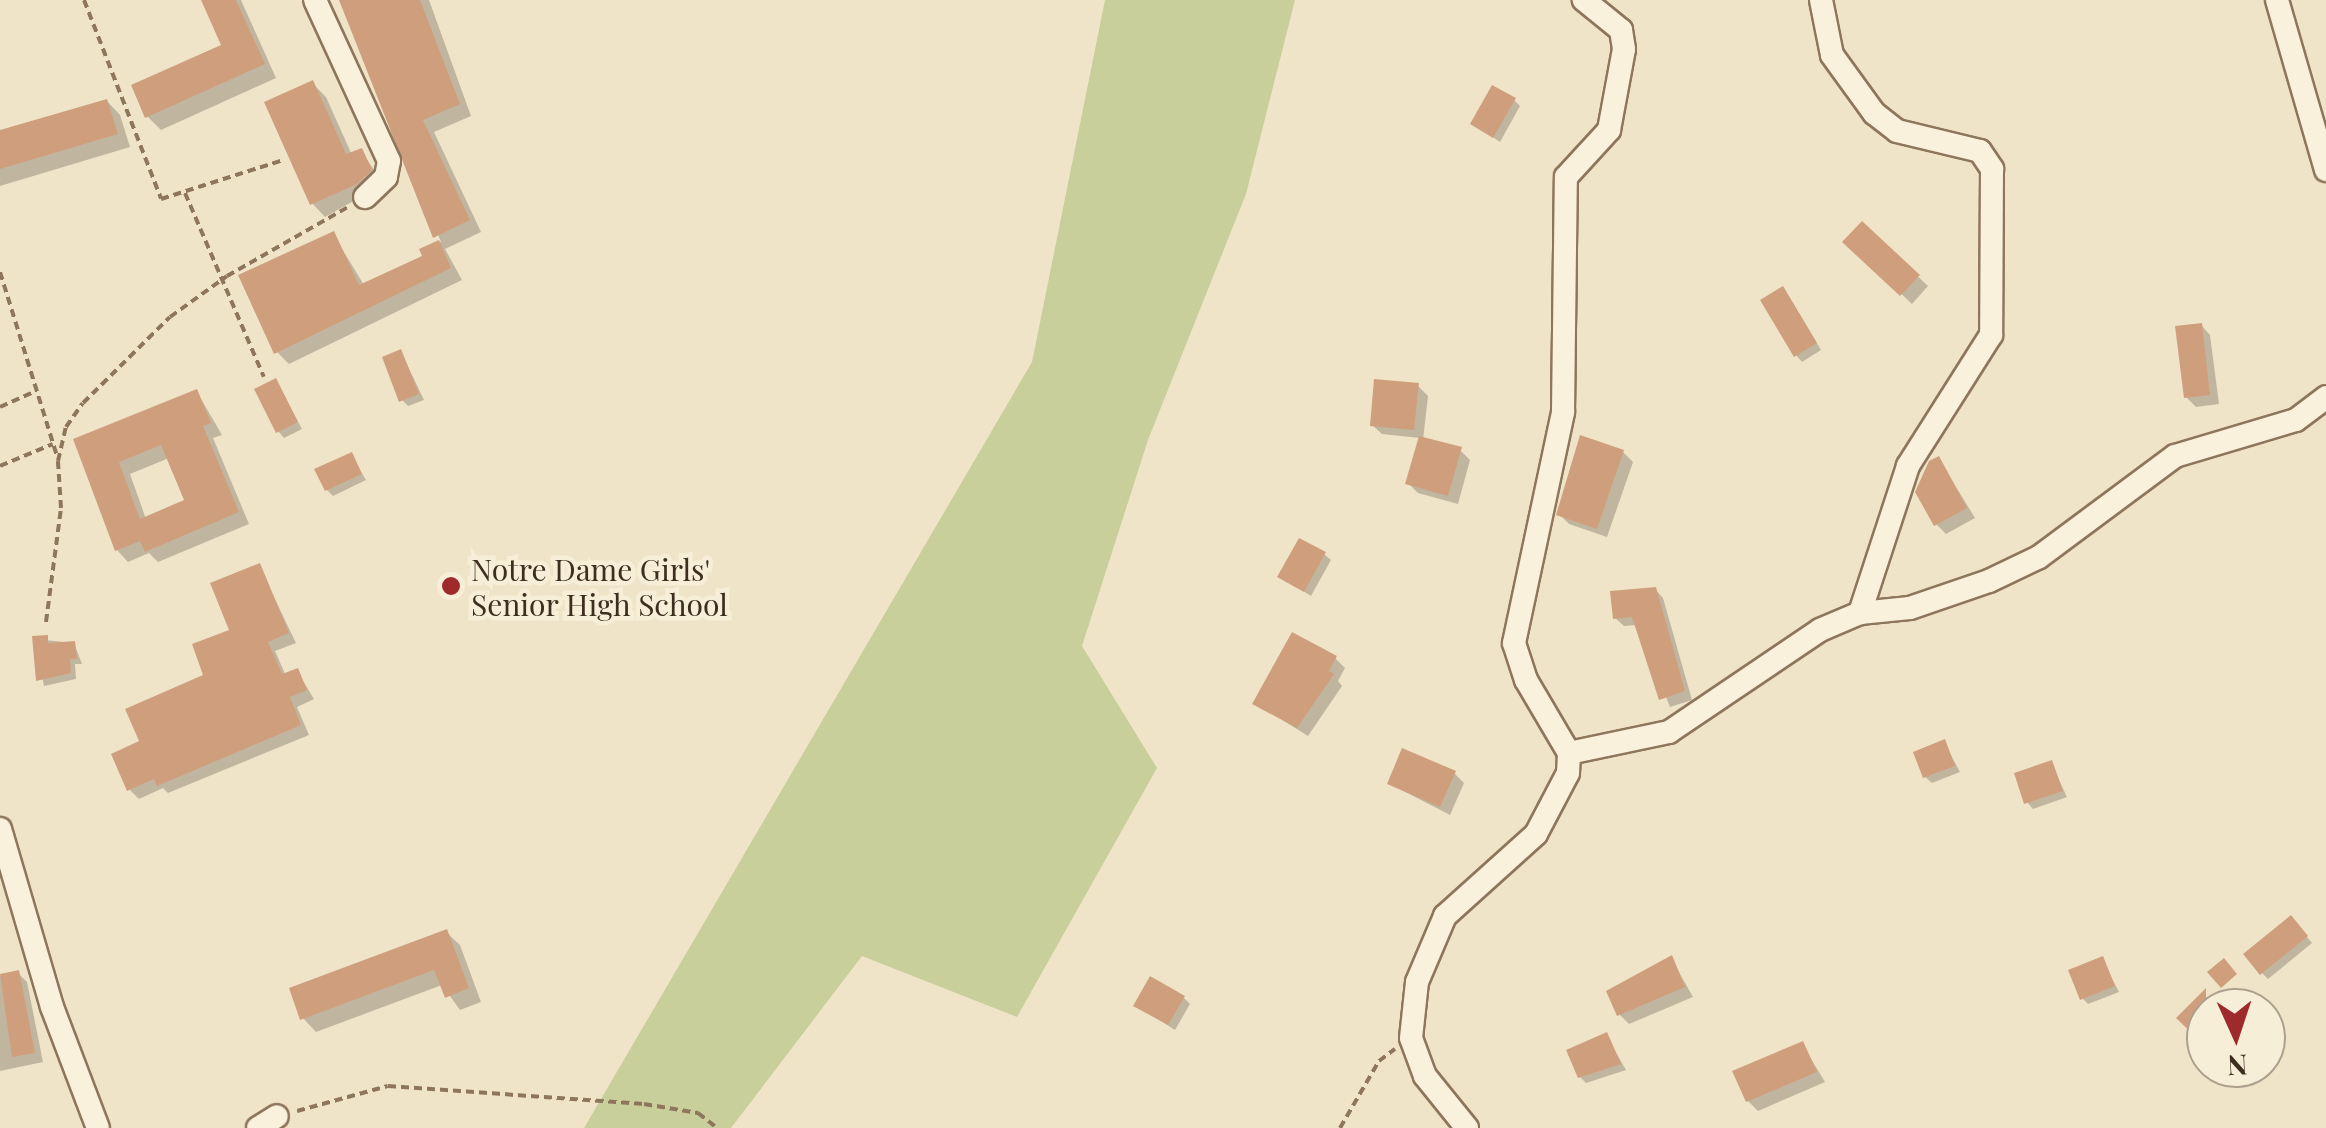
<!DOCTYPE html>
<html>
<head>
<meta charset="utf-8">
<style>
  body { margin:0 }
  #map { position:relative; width:2326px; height:1128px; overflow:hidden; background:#f0e4c8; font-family:"Playfair Display",serif }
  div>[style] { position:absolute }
  .green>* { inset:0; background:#c9cf9b }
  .shadow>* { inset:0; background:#0003 }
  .building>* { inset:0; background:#cf9f7d }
  .path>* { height:4px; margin-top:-2px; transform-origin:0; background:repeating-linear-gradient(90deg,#8d765c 0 8px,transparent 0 13px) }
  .roads { filter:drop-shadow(2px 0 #8d765c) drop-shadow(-2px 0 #8d765c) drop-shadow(0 2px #8d765c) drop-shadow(0 -2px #8d765c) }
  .minor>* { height:22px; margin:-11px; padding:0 11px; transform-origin:11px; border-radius:11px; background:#faf1dc }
  .dots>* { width:28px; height:28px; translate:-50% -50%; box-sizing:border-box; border:5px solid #f7eed8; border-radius:50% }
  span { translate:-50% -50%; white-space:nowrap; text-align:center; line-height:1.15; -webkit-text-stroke:9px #f7eed8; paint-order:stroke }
  .poi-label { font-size:30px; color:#3d2e20 }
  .left { translate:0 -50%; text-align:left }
  .north { position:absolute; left:2186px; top:988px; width:100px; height:100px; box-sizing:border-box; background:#f7eed8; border:2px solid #ada18e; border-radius:50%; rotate:177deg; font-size:28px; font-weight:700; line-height:40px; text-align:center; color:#3d2e20 }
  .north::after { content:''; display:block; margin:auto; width:35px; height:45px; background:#9e2a2b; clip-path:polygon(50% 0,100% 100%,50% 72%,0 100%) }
</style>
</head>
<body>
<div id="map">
  <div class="green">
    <i style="clip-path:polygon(1105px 0,1295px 0,1246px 194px,1148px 440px,1082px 646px,1157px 768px,1017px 1017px,862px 956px,731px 1128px,584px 1128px,1032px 362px)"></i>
  </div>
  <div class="shadow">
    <i style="clip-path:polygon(203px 0,241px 0,276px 78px,161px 130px,147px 116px,224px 46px)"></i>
    <i style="clip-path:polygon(342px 0,429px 0,471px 116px,434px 132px,481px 232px,445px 249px,462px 280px,289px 364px,277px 352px,333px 234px,364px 285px,426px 258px,422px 250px,441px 242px)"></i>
    <i style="clip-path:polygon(312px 83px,326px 97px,352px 155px,361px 151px,384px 184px,325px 217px,312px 203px)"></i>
    <i style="clip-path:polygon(1514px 100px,1520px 106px,1500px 142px,1473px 124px)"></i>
    <i style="clip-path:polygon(107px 101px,120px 115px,130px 147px,0 186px,0 133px)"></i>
    <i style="clip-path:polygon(1862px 225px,1928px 286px,1912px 304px,1846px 242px)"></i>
    <i style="clip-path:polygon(1788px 295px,1821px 350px,1802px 362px,1796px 355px)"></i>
    <i style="clip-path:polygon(2201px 325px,2210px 335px,2219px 404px,2196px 407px,2186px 397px)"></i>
    <i style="clip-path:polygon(401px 352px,424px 400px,408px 406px,402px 400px)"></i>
    <i style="clip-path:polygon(276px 381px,302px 429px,284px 438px,278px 431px)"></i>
    <i style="clip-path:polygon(1418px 386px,1428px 396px,1423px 440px,1460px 450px,1470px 460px,1458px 504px,1418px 493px,1408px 483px,1420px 438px,1382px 434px,1372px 425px)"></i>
    <i style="clip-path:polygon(evenodd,197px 392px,222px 435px,213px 438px,249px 524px,158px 562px,149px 553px,128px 562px,117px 550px,76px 441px,197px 392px,169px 458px,187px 501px,146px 519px,130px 474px,169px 458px)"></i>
    <i style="clip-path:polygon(1623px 452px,1633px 462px,1607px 537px,1569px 524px,1559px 514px)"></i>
    <i style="clip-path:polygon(351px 455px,366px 480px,333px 496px,327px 490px)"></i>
    <i style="clip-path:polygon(1939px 459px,1975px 518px,1946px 534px,1936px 524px)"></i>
    <i style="clip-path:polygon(1324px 554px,1331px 560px,1311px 596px,1281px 577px)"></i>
    <i style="clip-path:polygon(259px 566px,296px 643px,275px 651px,286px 676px,297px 671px,314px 699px,297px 707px,309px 735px,168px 793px,163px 788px,139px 799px,130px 790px,143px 742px,207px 677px)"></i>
    <i style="clip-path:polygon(1655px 589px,1663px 598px,1692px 700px,1670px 707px,1637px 625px,1624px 626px,1615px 618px)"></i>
    <i style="clip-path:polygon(35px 639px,74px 643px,82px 664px,75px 664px,76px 679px,44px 686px)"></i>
    <i style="clip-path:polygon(1335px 658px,1345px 668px,1338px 681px,1342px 686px,1308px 736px,1255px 703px)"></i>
    <i style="clip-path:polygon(1944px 742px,1960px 772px,1932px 783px,1925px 777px)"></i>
    <i style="clip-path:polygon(2051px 763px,2067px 797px,2033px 809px,2027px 802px)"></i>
    <i style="clip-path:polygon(1454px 773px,1464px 783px,1450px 815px,1390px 784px)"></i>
    <i style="clip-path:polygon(2297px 925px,2312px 943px,2268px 979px,2262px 973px)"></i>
    <i style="clip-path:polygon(446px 932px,460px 945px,481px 1002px,460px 1010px,442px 985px,316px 1032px,303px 1018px)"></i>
    <i style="clip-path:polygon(1671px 958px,1693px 997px,1629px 1024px,1619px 1014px)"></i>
    <i style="clip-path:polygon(2102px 959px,2119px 992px,2088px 1004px,2082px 998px)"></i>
    <i style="clip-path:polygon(18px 973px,27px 982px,43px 1062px,0 1071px,0 976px)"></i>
    <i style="clip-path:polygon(1184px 998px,1190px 1004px,1175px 1030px,1136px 1005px)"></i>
    <i style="clip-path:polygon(1606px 1035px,1626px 1070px,1586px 1083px,1580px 1077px)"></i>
    <i style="clip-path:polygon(1802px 1044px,1825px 1082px,1758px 1111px,1748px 1101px)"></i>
  </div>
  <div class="building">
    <i style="clip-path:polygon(201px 0,236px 0,265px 64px,145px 118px,131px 85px,221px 45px)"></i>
    <i style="clip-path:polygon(339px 0,420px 0,460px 104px,423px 120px,470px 220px,433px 238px)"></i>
    <i style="clip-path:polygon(313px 80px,346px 154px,362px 148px,372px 170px,357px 184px,310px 205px,264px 102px)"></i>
    <i style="clip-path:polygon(1492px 85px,1516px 98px,1493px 138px,1470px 124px)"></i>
    <i style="clip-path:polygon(107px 99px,118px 134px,0 169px,0 130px)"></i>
    <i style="clip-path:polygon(1862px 221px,1920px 275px,1900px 296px,1842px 242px)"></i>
    <i style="clip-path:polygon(334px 231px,359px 285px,422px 256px,419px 249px,439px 240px,451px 268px,274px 354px,238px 275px)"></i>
    <i style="clip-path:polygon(1783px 286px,1817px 343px,1794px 357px,1760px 300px)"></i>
    <i style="clip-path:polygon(2202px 323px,2210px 395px,2184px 398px,2175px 326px)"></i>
    <i style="clip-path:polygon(401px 349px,419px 394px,399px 402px,382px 357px)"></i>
    <i style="clip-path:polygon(276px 378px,298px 422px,276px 433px,254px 389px)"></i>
    <i style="clip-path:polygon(1374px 379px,1419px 383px,1414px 430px,1370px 426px)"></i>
    <i style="clip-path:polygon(evenodd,197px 389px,211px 423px,203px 426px,239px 512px,145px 552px,140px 541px,115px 551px,73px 439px,197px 389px,161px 445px,184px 500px,140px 519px,119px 462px,161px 445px)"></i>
    <i style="clip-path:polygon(1580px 435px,1624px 450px,1597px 529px,1556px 515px)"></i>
    <i style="clip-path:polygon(1419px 436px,1462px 447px,1448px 496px,1405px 484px)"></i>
    <i style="clip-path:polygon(352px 452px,362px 474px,325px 491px,314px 469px)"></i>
    <i style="clip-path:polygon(1939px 456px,1967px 508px,1934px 526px,1915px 492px,1929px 461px)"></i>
    <i style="clip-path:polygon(1299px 538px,1326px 552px,1304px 592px,1277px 577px)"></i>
    <i style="clip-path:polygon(260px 563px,289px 633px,268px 642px,282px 674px,298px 668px,307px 690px,290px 697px,301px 725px,157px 786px,154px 779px,127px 791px,111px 754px,139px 741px,125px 709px,203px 675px,192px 644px,229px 630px,210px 583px)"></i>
    <i style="clip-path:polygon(1656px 587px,1685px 691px,1659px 700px,1632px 617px,1613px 619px,1610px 591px)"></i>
    <i style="clip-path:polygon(1292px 632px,1337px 656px,1329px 671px,1334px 674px,1297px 728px,1252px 704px)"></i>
    <i style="clip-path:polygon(48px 635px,48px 643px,75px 641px,77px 659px,70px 659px,71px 673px,36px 681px,32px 636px)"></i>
    <i style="clip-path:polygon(1945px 739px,1955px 766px,1923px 778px,1913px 752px)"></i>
    <i style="clip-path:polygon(1402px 748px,1456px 771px,1440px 807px,1387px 784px)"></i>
    <i style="clip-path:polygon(2052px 760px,2063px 791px,2024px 804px,2014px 773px)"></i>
    <i style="clip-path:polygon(2291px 915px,2308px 936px,2260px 975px,2243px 954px)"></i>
    <i style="clip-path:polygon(447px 929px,469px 988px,445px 998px,434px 970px,300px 1020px,289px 988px)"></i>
    <i style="clip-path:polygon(1672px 955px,1685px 987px,1617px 1016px,1606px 991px)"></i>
    <i style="clip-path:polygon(2103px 956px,2115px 986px,2080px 1000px,2068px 970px)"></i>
    <i style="clip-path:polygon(2224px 958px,2237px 974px,2221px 988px,2207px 972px)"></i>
    <i style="clip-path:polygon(19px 970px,35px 1053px,12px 1057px,0 974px)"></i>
    <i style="clip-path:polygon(1150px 976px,1185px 996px,1168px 1025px,1133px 1006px)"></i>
    <i style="clip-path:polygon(2206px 988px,2206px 1047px,2176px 1018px)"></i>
    <i style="clip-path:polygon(1607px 1032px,1621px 1064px,1578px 1078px,1566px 1050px)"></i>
    <i style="clip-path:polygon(1803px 1041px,1817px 1072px,1746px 1102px,1732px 1071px)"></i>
  </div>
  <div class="path">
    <i style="left:84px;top:0;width:213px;rotate:68.8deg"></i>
    <i style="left:161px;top:199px;width:128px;rotate:-17.7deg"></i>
    <i style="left:185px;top:193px;width:200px;rotate:66.8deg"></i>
    <i style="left:0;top:272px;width:193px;rotate:72.8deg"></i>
    <i style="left:0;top:407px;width:39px;rotate:-24deg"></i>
    <i style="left:0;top:466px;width:57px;rotate:-22.5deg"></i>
    <i style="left:46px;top:622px;width:115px;rotate:-82.5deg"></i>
    <i style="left:61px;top:508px;width:47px;rotate:-93.7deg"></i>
    <i style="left:58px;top:461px;width:35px;rotate:-77deg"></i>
    <i style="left:66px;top:427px;width:29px;rotate:-55deg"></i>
    <i style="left:83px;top:403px;width:122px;rotate:-44.7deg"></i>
    <i style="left:170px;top:317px;width:70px;rotate:-35.7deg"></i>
    <i style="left:227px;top:276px;width:139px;rotate:-29.7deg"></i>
    <i style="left:297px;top:1111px;width:94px;rotate:-15.4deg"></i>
    <i style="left:388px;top:1086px;width:257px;rotate:4deg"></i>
    <i style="left:644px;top:1104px;width:55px;rotate:9.5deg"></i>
    <i style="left:698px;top:1113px;width:24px;rotate:38deg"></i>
    <i style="left:1340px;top:1128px;width:78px;rotate:-59.8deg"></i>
    <i style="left:1379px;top:1061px;width:20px;rotate:-37deg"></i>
  </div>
  <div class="roads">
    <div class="minor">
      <i style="left:315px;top:0;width:177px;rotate:65.3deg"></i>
      <i style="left:389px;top:161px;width:16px;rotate:101deg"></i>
      <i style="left:386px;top:177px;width:29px;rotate:136deg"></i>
      <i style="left:1821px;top:0;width:56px;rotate:78.7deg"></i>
      <i style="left:1832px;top:55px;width:72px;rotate:54.1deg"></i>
      <i style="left:1874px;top:113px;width:29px;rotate:38deg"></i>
      <i style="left:1897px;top:131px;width:85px;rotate:13.5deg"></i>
      <i style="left:1980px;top:151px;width:22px;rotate:56deg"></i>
      <i style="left:1992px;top:169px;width:166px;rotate:90.3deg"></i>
      <i style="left:1991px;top:335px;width:155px;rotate:122.4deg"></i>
      <i style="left:1908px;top:466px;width:155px;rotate:108.1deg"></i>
      <i style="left:2277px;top:0;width:177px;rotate:73.9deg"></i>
      <i style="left:1569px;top:753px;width:102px;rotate:-11.9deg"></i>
      <i style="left:1669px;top:732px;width:182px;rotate:-34deg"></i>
      <i style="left:1820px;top:630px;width:43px;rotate:-23deg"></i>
      <i style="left:1860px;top:613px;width:50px;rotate:-5.7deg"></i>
      <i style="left:1910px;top:608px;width:83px;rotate:-18.9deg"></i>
      <i style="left:1989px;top:581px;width:55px;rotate:-25.6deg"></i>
      <i style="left:2039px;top:557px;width:169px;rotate:-36.6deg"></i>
      <i style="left:2175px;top:456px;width:126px;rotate:-16.6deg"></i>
      <i style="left:2296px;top:420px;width:38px;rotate:-37deg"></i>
      <i style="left:0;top:829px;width:185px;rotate:73.7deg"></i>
      <i style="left:52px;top:1007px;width:129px;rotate:69.2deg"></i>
      <i style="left:258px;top:1128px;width:22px;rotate:-32deg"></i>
      <i style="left:1467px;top:1128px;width:67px;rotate:-128.9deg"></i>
      <i style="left:1425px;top:1076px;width:40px;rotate:-110.2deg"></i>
      <i style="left:1411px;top:1038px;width:56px;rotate:-83.9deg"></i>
      <i style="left:1417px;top:982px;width:72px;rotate:-67deg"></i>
      <i style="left:1445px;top:916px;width:122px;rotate:-42deg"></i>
      <i style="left:1536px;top:834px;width:69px;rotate:-62.3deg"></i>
      <i style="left:1568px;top:773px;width:20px;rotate:-87deg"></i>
      <i style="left:1569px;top:753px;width:85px;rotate:-120.5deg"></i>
      <i style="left:1526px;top:680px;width:39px;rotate:-108deg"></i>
      <i style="left:1514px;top:643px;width:236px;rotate:-78deg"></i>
      <i style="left:1563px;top:412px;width:235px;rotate:-89.3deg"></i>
      <i style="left:1566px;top:177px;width:64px;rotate:-47.5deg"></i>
      <i style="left:1609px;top:130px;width:82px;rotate:-79.5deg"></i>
      <i style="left:1624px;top:49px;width:19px;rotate:-99deg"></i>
      <i style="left:1621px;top:30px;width:48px;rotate:-141deg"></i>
    </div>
  </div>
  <div class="dots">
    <i style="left:451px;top:586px;background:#9e2a2b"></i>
  </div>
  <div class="poi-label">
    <span class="left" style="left:471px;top:586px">Notre Dame Girls'<br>Senior High School</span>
  </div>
  <div class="north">N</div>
</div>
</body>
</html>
